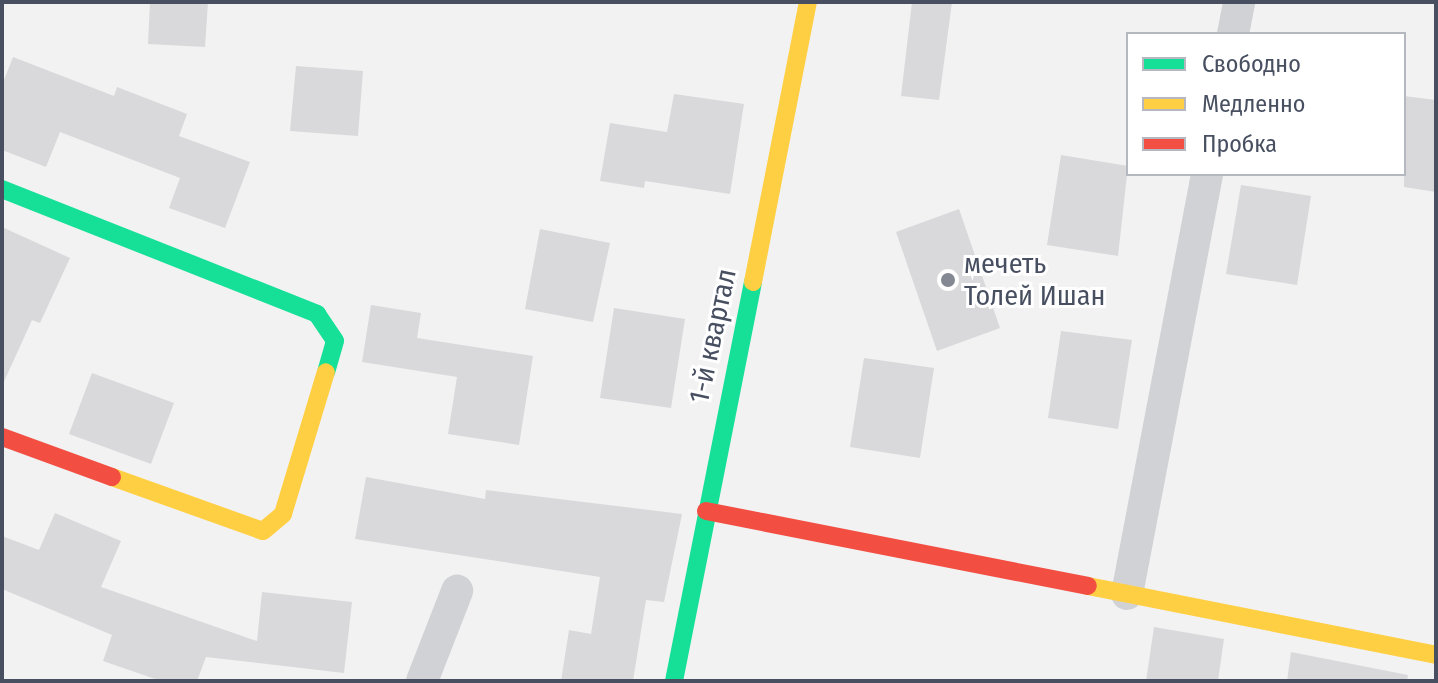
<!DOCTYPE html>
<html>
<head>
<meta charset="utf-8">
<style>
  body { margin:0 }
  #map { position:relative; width:1438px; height:683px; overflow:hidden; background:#f2f2f2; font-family:"Fira Sans Condensed",sans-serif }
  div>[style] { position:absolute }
  .building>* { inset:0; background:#d9d9dc }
  .street>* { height:32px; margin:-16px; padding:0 16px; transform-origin:16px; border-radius:16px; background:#d0d2d5 }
  .fast>* { height:18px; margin:-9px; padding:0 9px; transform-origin:9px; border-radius:9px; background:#16e098 }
  .slow>* { height:18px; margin:-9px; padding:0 9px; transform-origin:9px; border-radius:9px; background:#ffcf43 }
  .jam>* { height:18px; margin:-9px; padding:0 9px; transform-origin:9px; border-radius:9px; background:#f24e42 }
  .dots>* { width:22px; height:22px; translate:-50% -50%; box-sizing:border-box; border:4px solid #fff; border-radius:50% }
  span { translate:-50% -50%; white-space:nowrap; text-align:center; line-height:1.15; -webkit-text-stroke:6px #fff; paint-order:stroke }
  .poi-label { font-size:28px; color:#474f60 }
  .left { translate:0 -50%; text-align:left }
  .street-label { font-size:28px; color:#474f60 }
  .frame { position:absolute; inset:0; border:4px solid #474f60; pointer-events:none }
  .legend { position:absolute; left:1126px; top:32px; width:280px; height:144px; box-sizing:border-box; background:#fff; border:2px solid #b5b9bf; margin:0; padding:10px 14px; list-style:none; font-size:24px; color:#474f60 }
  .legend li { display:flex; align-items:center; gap:16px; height:40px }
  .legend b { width:40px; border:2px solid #b5b9bf }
</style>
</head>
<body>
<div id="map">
  <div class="building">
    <i style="clip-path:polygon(150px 2px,208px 2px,205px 47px,148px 44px)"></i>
    <i style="clip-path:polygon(912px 2px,952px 2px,939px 100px,901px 96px)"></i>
    <i style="clip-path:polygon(13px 57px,114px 96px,117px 87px,187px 114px,179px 136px,250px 162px,225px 228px,169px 208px,180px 178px,60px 132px,46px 167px,2px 150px,2px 85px)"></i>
    <i style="clip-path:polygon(296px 66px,363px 71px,358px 136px,290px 131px)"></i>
    <i style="clip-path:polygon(674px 94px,744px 104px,730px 194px,645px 181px,644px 188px,600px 181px,610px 123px,667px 132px)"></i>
    <i style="clip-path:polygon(1404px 96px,1436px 100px,1436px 192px,1404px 187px)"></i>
    <i style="clip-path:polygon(1061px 155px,1128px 166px,1118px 256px,1047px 245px)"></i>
    <i style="clip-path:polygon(1241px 185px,1311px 196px,1297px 285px,1226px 274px)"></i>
    <i style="clip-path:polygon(959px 209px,1000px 328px,937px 351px,896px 232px)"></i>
    <i style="clip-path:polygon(2px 227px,70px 258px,40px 323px,32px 320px,2px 386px)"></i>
    <i style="clip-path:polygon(540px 229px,610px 243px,593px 322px,525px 309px)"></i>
    <i style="clip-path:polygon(371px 305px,421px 313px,417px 338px,533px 356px,519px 445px,448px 434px,457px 377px,362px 362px)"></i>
    <i style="clip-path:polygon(614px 308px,685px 319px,671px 408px,600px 398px)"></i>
    <i style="clip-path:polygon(1061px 331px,1132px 340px,1118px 429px,1048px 418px)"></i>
    <i style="clip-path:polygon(864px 358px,934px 368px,920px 458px,850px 447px)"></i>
    <i style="clip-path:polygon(92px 373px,174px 403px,151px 464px,69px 434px)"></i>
    <i style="clip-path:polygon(366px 477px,485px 499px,486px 490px,682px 514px,664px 602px,646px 600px,633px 681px,561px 681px,569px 630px,591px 634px,600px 577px,355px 539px)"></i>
    <i style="clip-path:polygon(55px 513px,121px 541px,101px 587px,257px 641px,262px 592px,352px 602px,344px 673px,206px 657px,197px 681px,161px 681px,103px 661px,112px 635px,2px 589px,2px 536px,39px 550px)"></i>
    <i style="clip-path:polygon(1154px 627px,1224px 639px,1218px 681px,1146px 681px)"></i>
    <i style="clip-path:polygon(1291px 652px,1408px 675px,1407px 681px,1287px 681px)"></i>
  </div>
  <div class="street">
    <i style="left:1233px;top:34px;width:33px;rotate:-79deg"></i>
    <i style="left:1127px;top:594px;width:428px;rotate:-79.2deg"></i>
    <i style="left:422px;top:681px;width:97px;rotate:-68.7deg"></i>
  </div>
  <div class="fast">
    <i style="left:2px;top:189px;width:339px;rotate:21.6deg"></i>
    <i style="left:317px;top:314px;width:32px;rotate:56deg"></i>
    <i style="left:335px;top:341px;width:32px;rotate:106deg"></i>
    <i style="left:674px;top:681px;width:407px;rotate:-78.8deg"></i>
  </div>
  <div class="slow">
    <i style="left:753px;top:282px;width:285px;rotate:-78.9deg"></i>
    <i style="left:112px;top:477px;width:160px;rotate:19.7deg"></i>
    <i style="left:263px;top:531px;width:26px;rotate:-40deg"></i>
    <i style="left:283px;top:514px;width:148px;rotate:-73.2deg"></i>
    <i style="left:1088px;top:586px;width:355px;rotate:11.2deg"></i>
  </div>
  <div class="jam">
    <i style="left:2px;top:437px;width:117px;rotate:20deg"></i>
    <i style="left:706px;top:511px;width:389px;rotate:11.1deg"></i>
  </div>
  <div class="dots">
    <i style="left:948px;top:280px;background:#838893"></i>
  </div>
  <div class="poi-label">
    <span class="left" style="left:964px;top:280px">мечеть<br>Толей Ишан</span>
  </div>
  <div class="street-label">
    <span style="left:713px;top:336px;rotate:-78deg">1-й квартал</span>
  </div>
  <div class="frame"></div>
  <ul class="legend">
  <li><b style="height:10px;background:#16e098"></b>Свободно</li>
  <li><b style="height:10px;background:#ffcf43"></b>Медленно</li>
  <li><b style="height:10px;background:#f24e42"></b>Пробка</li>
  </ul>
</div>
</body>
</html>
